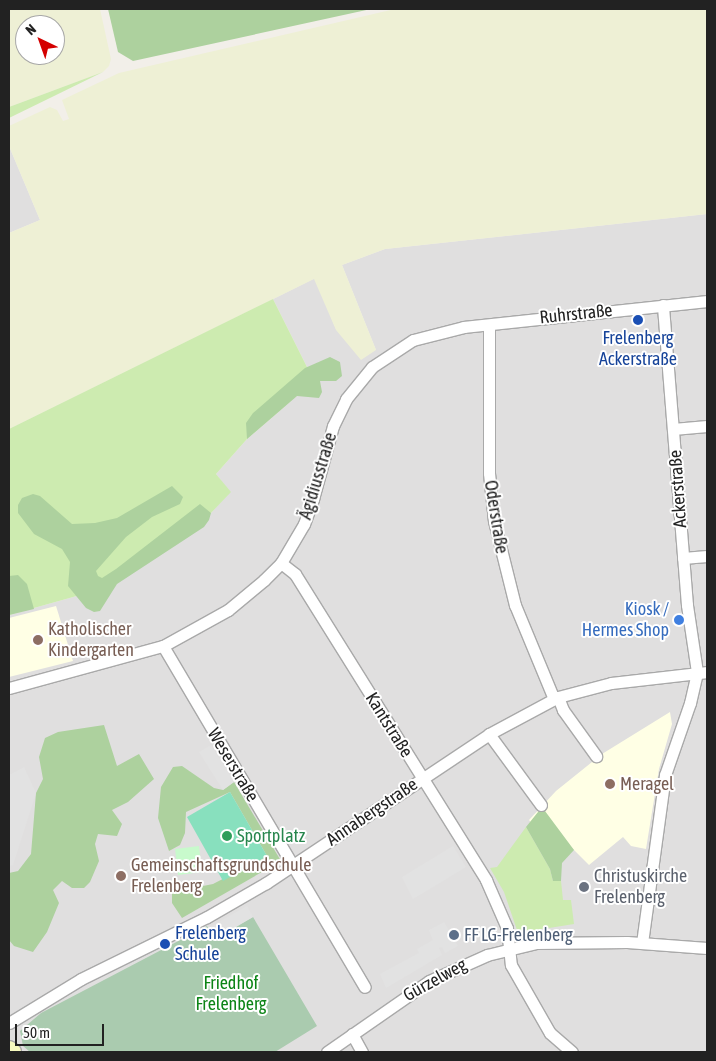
<!DOCTYPE html>
<html>
<head>
<meta charset="utf-8">
<style>
  body { margin:0 }
  #map { position:relative; width:716px; height:1061px; overflow:hidden; background:#f2efe9; font-family:"Asap Condensed",sans-serif }
  div>[style] { position:absolute }
  .residential>* { inset:0; background:#e0dfdf }
  .education>* { inset:0; background:#ffffe5 }
  .farmland>* { inset:0; background:#eef0d5 }
  .grass>* { inset:0; background:#cdebb0 }
  .forest>* { inset:0; background:#add19e }
  .cemetery>* { inset:0; background:#aacbaf }
  .park>* { inset:0; background:#c8facc }
  .pitch>* { inset:0; background:#88e0be }
  .parking>* { inset:0; background:#e2e2e2 }
  .roads { filter:drop-shadow(1px 0 #a9a9a9) drop-shadow(-1px 0 #a9a9a9) drop-shadow(0 1px #a9a9a9) drop-shadow(0 -1px #a9a9a9) }
  .minor>* { height:11px; margin:-5.5px; padding:0 5.5px; transform-origin:5.5px; border-radius:5.5px; background:#fff }
  .secondary>* { height:16px; margin:-8px; padding:0 8px; transform-origin:8px; border-radius:8px; background:#f7fabf }
  .dots>* { width:14px; height:14px; translate:-50% -50%; box-sizing:border-box; border:2px solid #fff; border-radius:50% }
  span { translate:-50% -50%; white-space:nowrap; text-align:center; line-height:1.15; -webkit-text-stroke:4px #fff; paint-order:stroke }
  .street-label { font-size:18px; color:#222 }
  .transit-label { font-size:18px; color:#164399 }
  .left { translate:0 -50%; text-align:left }
  .shop-label { font-size:18px; color:#366cbe }
  .right { translate:-100% -50%; text-align:right }
  .education-label { font-size:18px; color:#785e54 }
  .leisure-label { font-size:18px; color:#27864d }
  .worship-label { font-size:18px; color:#5b616d }
  .service-label { font-size:18px; color:#4e5e75 }
  .park-label { font-size:18px; color:#0c8416 }
  .frame { position:absolute; inset:0; border:10px solid #222; pointer-events:none }
  .north { position:absolute; left:15px; top:15px; width:50px; height:50px; box-sizing:border-box; background:#fff; border:1px solid #a7a7a7; border-radius:50%; rotate:318deg; font-size:14px; font-weight:700; line-height:20px; text-align:center; color:#222 }
  .north::after { content:''; display:block; margin:auto; width:18px; height:22px; background:#d40000; clip-path:polygon(50% 0,100% 100%,50% 72%,0 100%) }
  .scale { position:absolute; left:15px; top:1024px; width:89px; height:22px; box-sizing:border-box; border:2px solid #222; border-top:0; padding-left:6px; font-size:15px; line-height:18px; white-space:nowrap; color:#222; -webkit-text-stroke:4px #fff; paint-order:stroke }
</style>
</head>
<body>
<div id="map">
  <div class="residential">
    <i style="clip-path:polygon(9px 146px,40px 220px,9px 233px)"></i>
    <i style="clip-path:polygon(707px 214px,707px 1052px,9px 1052px,9px 615px,98px 590px,211px 513px,230px 492px,216px 474px,247px 439px,314px 381px,273px 299px,315px 278px,336px 329px,376px 350px,342px 265px,385px 249px)"></i>
  </div>
  <div class="education">
    <i style="clip-path:polygon(56px 606px,73px 661px,9px 677px,9px 618px)"></i>
    <i style="clip-path:polygon(670px 712px,672px 724px,659px 769px,646px 849px,631px 846px,623px 837px,589px 865px,564px 840px,553px 849px,529px 820px,556px 791px,602px 754px)"></i>
  </div>
  <div class="farmland">
    <i style="clip-path:polygon(evenodd,9px 9px,100px 9px,111px 59px,109px 66px,103px 72px,9px 107px,9px 9px,25px 25px,55px 25px,55px 55px,25px 55px,25px 25px)"></i>
    <i style="clip-path:polygon(395px 9px,707px 9px,707px 214px,385px 249px,342px 265px,376px 350px,361px 360px,336px 330px,314px 279px,9px 429px,9px 233px,40px 220px,9px 146px,9px 126px,50px 107px,57px 110px,63px 121px,69px 119px,62px 100px,119px 73px)"></i>
  </div>
  <div class="grass">
    <i style="clip-path:polygon(103px 72px,52px 97px,9px 118px,9px 107px)"></i>
    <i style="clip-path:polygon(273px 299px,314px 381px,247px 439px,216px 474px,231px 492px,211px 513px,98px 590px,9px 615px,9px 429px)"></i>
    <i style="clip-path:polygon(526px 827px,550px 869px,553px 881px,561px 881px,563px 900px,571px 900px,574px 924px,518px 933px,504px 892px,490px 868px,497px 867px)"></i>
  </div>
  <div class="forest">
    <i style="clip-path:polygon(108px 9px,371px 9px,133px 61px,118px 52px)"></i>
    <i style="clip-path:polygon(330px 357px,340px 362px,342px 376px,336px 381px,320px 381px,322px 392px,319px 398px,297px 396px,247px 439px,246px 423px,253px 413px,305px 368px)"></i>
    <i style="clip-path:polygon(172px 486px,183px 497px,180px 504px,152px 517px,126px 537px,96px 571px,98px 576px,102px 578px,116px 569px,200px 504px,211px 513px,209px 520px,204px 527px,117px 584px,100px 611px,94px 612px,86px 608px,68px 586px,70px 562px,62px 549px,34px 534px,18px 513px,18px 505px,22px 498px,33px 494px,40px 496px,72px 524px,95px 523px,117px 518px)"></i>
    <i style="clip-path:polygon(18px 575px,27px 584px,34px 609px,9px 615px,9px 576px)"></i>
    <i style="clip-path:polygon(104px 725px,117px 766px,139px 754px,154px 779px,128px 802px,112px 810px,122px 824px,117px 836px,98px 834px,95px 844px,99px 861px,90px 882px,84px 888px,72px 888px,62px 881px,53px 890px,59px 903px,47px 932px,33px 952px,14px 946px,9px 940px,9px 873px,18px 871px,31px 854px,36px 793px,43px 779px,39px 757px,45px 738px,58px 732px)"></i>
    <i style="clip-path:polygon(182px 766px,214px 788px,223px 790px,234px 782px,281px 861px,182px 918px,172px 903px,172px 880px,193px 888px,213px 884px,267px 856px,230px 792px,186px 812px,185px 833px,180px 845px,169px 851px,158px 818px,161px 787px,173px 767px)"></i>
    <i style="clip-path:polygon(542px 807px,574px 850px,562px 863px,561px 881px,553px 881px,550px 869px,526px 827px)"></i>
  </div>
  <div class="cemetery">
    <i style="clip-path:polygon(253px 917px,317px 1026px,275px 1052px,30px 1052px,23px 1046px,20px 1031px,41px 1013px,207px 926px,214px 939px)"></i>
  </div>
  <div class="park">
    <i style="clip-path:polygon(199px 846px,202px 872px,178px 875px,175px 849px)"></i>
  </div>
  <div class="pitch">
    <i style="clip-path:polygon(230px 792px,267px 856px,223px 881px,187px 817px)"></i>
  </div>
  <div class="parking">
    <i style="clip-path:polygon(211px 745px,234px 782px,223px 790px,199px 752px)"></i>
    <i style="clip-path:polygon(24px 767px,36px 793px,13px 865px,9px 866px,9px 775px)"></i>
    <i style="clip-path:polygon(453px 846px,466px 867px,413px 899px,402px 877px)"></i>
    <i style="clip-path:polygon(247px 906px,253px 917px,214px 940px,208px 928px)"></i>
    <i style="clip-path:polygon(444px 922px,458px 946px,445px 953px,442px 947px,439px 948px,442px 955px,386px 988px,380px 974px,419px 953px,417px 949px,433px 940px,429px 930px)"></i>
  </div>
  <div class="roads">
    <div class="minor">
      <i style="left:489px;top:325px;width:148px;rotate:90deg"></i>
      <i style="left:489px;top:473px;width:48px;rotate:84.1deg"></i>
      <i style="left:494px;top:521px;width:87px;rotate:76deg"></i>
      <i style="left:515px;top:605px;width:102px;rotate:67.5deg"></i>
      <i style="left:673px;top:429px;width:34px;rotate:-5deg"></i>
      <i style="left:683px;top:558px;width:24px;rotate:-5deg"></i>
      <i style="left:281px;top:563px;width:18px;rotate:38deg"></i>
      <i style="left:295px;top:574px;width:361px;rotate:58deg"></i>
      <i style="left:486px;top:880px;width:52px;rotate:66.4deg"></i>
      <i style="left:507px;top:928px;width:37px;rotate:84deg"></i>
      <i style="left:511px;top:965px;width:78px;rotate:60.2deg"></i>
      <i style="left:550px;top:1033px;width:29px;rotate:41deg"></i>
      <i style="left:163px;top:646px;width:396px;rotate:59.4deg"></i>
      <i style="left:9px;top:688px;width:160px;rotate:-15.3deg"></i>
      <i style="left:163px;top:646px;width:74px;rotate:-29deg"></i>
      <i style="left:228px;top:610px;width:47px;rotate:-39.8deg"></i>
      <i style="left:264px;top:580px;width:24px;rotate:-45deg"></i>
      <i style="left:281px;top:563px;width:45px;rotate:-59.5deg"></i>
      <i style="left:304px;top:524px;width:27px;rotate:-70deg"></i>
      <i style="left:313px;top:499px;width:76px;rotate:-74.7deg"></i>
      <i style="left:333px;top:426px;width:30px;rotate:-64deg"></i>
      <i style="left:346px;top:399px;width:41px;rotate:-50.9deg"></i>
      <i style="left:372px;top:367px;width:49px;rotate:-33.4deg"></i>
      <i style="left:413px;top:340px;width:53px;rotate:-14.3deg"></i>
      <i style="left:464px;top:327px;width:244px;rotate:-6.1deg"></i>
      <i style="left:558px;top:697px;width:14px;rotate:69deg"></i>
      <i style="left:563px;top:710px;width:57px;rotate:54.3deg"></i>
      <i style="left:489px;top:734px;width:88px;rotate:53.8deg"></i>
      <i style="left:642px;top:943px;width:170px;rotate:-82.2deg"></i>
      <i style="left:665px;top:775px;width:76px;rotate:-70.9deg"></i>
      <i style="left:690px;top:703px;width:32px;rotate:-77deg"></i>
      <i style="left:697px;top:672px;width:68px;rotate:-98.5deg"></i>
      <i style="left:687px;top:605px;width:301px;rotate:-94.6deg"></i>
      <i style="left:9px;top:1023px;width:84px;rotate:-31.4deg"></i>
      <i style="left:81px;top:979px;width:140px;rotate:-26.2deg"></i>
      <i style="left:207px;top:917px;width:68px;rotate:-30deg"></i>
      <i style="left:266px;top:883px;width:268px;rotate:-33.7deg"></i>
      <i style="left:489px;top:734px;width:78px;rotate:-28.2deg"></i>
      <i style="left:558px;top:697px;width:55px;rotate:-14.8deg"></i>
      <i style="left:611px;top:683px;width:97px;rotate:-6.5deg"></i>
      <i style="left:352px;top:1034px;width:21px;rotate:61deg"></i>
      <i style="left:327px;top:1052px;width:124px;rotate:-34.8deg"></i>
      <i style="left:429px;top:981px;width:64px;rotate:-24.1deg"></i>
      <i style="left:487px;top:955px;width:50px;rotate:-13.8deg"></i>
      <i style="left:536px;top:943px;width:91px;rotate:-0.6deg"></i>
      <i style="left:627px;top:942px;width:80px;rotate:4.3deg"></i>
    </div>
    <div class="secondary">
      <i style="left:9px;top:1049px;width:5px;rotate:37deg"></i>
    </div>
  </div>
  <div class="dots">
    <i style="left:638px;top:320px;background:#1a4fb4"></i>
    <i style="left:679px;top:620px;background:#3f7fe0"></i>
    <i style="left:38px;top:640px;background:#8d6e63"></i>
    <i style="left:610px;top:784px;background:#8d6e63"></i>
    <i style="left:227px;top:836px;background:#2e9e5b"></i>
    <i style="left:121px;top:876px;background:#8d6e63"></i>
    <i style="left:584px;top:887px;background:#6b7280"></i>
    <i style="left:454px;top:935px;background:#5c6f8a"></i>
    <i style="left:165px;top:944px;background:#1a4fb4"></i>
  </div>
  <div class="street-label">
    <span style="left:576px;top:314px;rotate:-6deg">Ruhrstraße</span>
    <span style="left:318px;top:476px;rotate:-73deg">Ägidiusstraße</span>
    <span style="left:678px;top:489px;rotate:-94deg">Ackerstraße</span>
    <span style="left:496px;top:517px;rotate:81deg">Oderstraße</span>
    <span style="left:389px;top:725px;rotate:58deg">Kantstraße</span>
    <span style="left:233px;top:765px;rotate:59deg">Weserstraße</span>
    <span style="left:372px;top:812px;rotate:-34deg">Annabergstraße</span>
    <span style="left:435px;top:980px;rotate:-29deg">Gürzelweg</span>
  </div>
  <div class="transit-label">
    <span style="left:638px;top:349px">Frelenberg<br>Ackerstraße</span>
    <span class="left" style="left:175px;top:944px">Frelenberg<br>Schule</span>
  </div>
  <div class="shop-label">
    <span class="right" style="left:669px;top:620px">Kiosk /<br>Hermes Shop</span>
  </div>
  <div class="education-label">
    <span class="left" style="left:48px;top:640px">Katholischer<br>Kindergarten</span>
    <span class="left" style="left:620px;top:784px">Meragel</span>
    <span class="left" style="left:131px;top:876px">Gemeinschaftsgrundschule<br>Frelenberg</span>
  </div>
  <div class="leisure-label">
    <span class="left" style="left:237px;top:836px">Sportplatz</span>
  </div>
  <div class="worship-label">
    <span class="left" style="left:594px;top:887px">Christuskirche<br>Frelenberg</span>
  </div>
  <div class="service-label">
    <span class="left" style="left:464px;top:935px">FF LG-Frelenberg</span>
  </div>
  <div class="park-label">
    <span style="left:231px;top:994px">Friedhof<br>Frelenberg</span>
  </div>
  <div class="frame"></div>
  <div class="north">N</div>
  <div class="scale">50 m</div>
</div>
</body>
</html>
